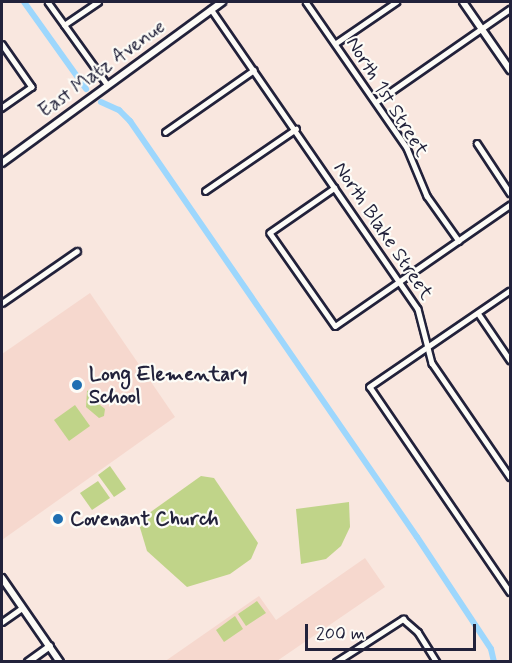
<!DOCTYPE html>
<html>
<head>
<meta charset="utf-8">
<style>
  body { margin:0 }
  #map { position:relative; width:512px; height:663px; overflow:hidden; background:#f9e7df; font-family:Mynerve,sans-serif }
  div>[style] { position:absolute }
  .built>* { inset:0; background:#f6d8ce }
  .green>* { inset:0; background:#c0d489 }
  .canal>* { height:6px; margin:-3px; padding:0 3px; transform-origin:3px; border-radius:3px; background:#9dd7fd }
  .roads { filter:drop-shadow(2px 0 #22223b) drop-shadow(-2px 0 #22223b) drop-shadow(0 2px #22223b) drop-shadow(0 -2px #22223b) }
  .minor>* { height:4.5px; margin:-2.25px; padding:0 2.25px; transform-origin:2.25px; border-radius:2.25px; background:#fdfcf7 }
  .tertiary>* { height:6px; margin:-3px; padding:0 3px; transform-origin:3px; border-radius:3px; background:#fdfcf7 }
  .dots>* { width:16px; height:16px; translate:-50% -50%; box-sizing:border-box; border:3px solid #fdfcf7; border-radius:50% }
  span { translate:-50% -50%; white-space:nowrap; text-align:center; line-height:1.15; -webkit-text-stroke:4.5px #fdfcf7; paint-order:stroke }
  .street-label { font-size:20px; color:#22223b }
  .poi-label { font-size:20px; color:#22223b; font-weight:700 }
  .left { translate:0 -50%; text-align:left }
  .frame { position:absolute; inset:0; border:3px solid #22223b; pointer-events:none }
  .scale { position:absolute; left:305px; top:624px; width:171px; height:27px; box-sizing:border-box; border:3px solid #22223b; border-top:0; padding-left:8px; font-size:18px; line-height:21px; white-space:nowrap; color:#22223b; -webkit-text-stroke:4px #fdfcf7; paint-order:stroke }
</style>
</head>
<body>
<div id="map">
  <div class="built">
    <i style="clip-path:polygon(90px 293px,175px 417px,2px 540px,2px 354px)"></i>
    <i style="clip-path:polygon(365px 558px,385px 587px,277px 661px,164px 662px,259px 596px,276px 620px)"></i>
  </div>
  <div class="green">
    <i style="clip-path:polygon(91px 389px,95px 401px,105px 409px,104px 416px,99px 418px,86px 407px,87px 391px)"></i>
    <i style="clip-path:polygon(75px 405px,90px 426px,69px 441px,54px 420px)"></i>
    <i style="clip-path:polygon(110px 466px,126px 489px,114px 497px,98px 475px)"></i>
    <i style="clip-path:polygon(201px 476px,214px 478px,258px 543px,251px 559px,230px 574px,187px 587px,147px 551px,138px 521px)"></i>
    <i style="clip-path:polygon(98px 481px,110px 498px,92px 510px,80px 493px)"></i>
    <i style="clip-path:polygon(349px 502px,350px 527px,341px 546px,326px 559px,301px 564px,296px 509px)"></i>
    <i style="clip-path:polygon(257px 601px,266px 613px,246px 626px,238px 614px)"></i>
    <i style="clip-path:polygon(235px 616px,243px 629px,224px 642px,216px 630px)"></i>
  </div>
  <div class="canal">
    <i style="left:24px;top:2px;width:107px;rotate:54.5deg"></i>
    <i style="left:101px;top:102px;width:20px;rotate:24deg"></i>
    <i style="left:119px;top:110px;width:16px;rotate:45deg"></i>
    <i style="left:130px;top:121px;width:505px;rotate:55.4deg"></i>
    <i style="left:417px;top:537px;width:134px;rotate:56.5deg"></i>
    <i style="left:491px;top:649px;width:13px;rotate:77deg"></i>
  </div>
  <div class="roads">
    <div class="minor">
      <i style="left:48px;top:2px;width:101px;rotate:54.3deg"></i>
      <i style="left:306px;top:2px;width:178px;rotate:55.3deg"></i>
      <i style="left:407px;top:148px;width:52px;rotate:67.4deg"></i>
      <i style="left:427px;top:196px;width:55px;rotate:54.6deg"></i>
      <i style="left:211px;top:9px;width:364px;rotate:55.4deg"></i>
      <i style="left:418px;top:309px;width:56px;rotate:75.5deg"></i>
      <i style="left:432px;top:363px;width:138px;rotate:55.6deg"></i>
      <i style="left:64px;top:25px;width:41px;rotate:-34.1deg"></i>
      <i style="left:336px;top:43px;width:73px;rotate:-34.3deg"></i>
      <i style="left:2px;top:44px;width:52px;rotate:55.1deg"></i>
      <i style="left:32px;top:87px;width:37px;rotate:145deg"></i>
      <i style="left:376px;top:102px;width:163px;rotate:-34.8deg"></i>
      <i style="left:165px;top:132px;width:108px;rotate:-34.9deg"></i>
      <i style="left:477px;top:143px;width:60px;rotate:56.6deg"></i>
      <i style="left:335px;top:188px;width:79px;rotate:145.3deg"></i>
      <i style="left:270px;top:233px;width:113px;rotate:55deg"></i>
      <i style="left:335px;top:326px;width:213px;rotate:-34.7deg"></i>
      <i style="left:205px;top:191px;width:110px;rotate:-34.3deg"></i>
      <i style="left:510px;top:291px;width:170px;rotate:145.6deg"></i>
      <i style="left:370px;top:387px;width:248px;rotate:55.7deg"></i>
      <i style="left:2px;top:303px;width:91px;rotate:-34.7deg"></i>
      <i style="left:478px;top:313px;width:57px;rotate:55.8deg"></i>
      <i style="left:2px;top:622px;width:24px;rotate:-35deg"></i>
      <i style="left:336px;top:662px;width:80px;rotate:-32.7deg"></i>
      <i style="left:403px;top:619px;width:20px;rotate:41deg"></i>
      <i style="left:418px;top:632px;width:36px;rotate:58deg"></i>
    </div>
    <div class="tertiary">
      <i style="left:463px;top:2px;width:83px;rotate:55.3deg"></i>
      <i style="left:2px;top:163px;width:273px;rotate:-36.2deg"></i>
      <i style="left:2px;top:578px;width:102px;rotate:55.4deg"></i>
      <i style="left:28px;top:662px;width:27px;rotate:-36deg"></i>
    </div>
  </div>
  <div class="dots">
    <i style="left:77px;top:385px;background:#1f6fb2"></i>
    <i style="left:58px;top:519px;background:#1f6fb2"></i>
  </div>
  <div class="street-label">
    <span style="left:102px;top:69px;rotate:-36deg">East Matz Avenue</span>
    <span style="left:387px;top:97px;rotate:58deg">North 1st Street</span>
    <span style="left:383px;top:231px;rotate:56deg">North Blake Street</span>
  </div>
  <div class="poi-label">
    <span class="left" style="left:89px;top:386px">Long Elementary<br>School</span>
    <span class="left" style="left:70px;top:519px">Covenant Church</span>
  </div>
  <div class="frame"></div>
  <div class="scale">200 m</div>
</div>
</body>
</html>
